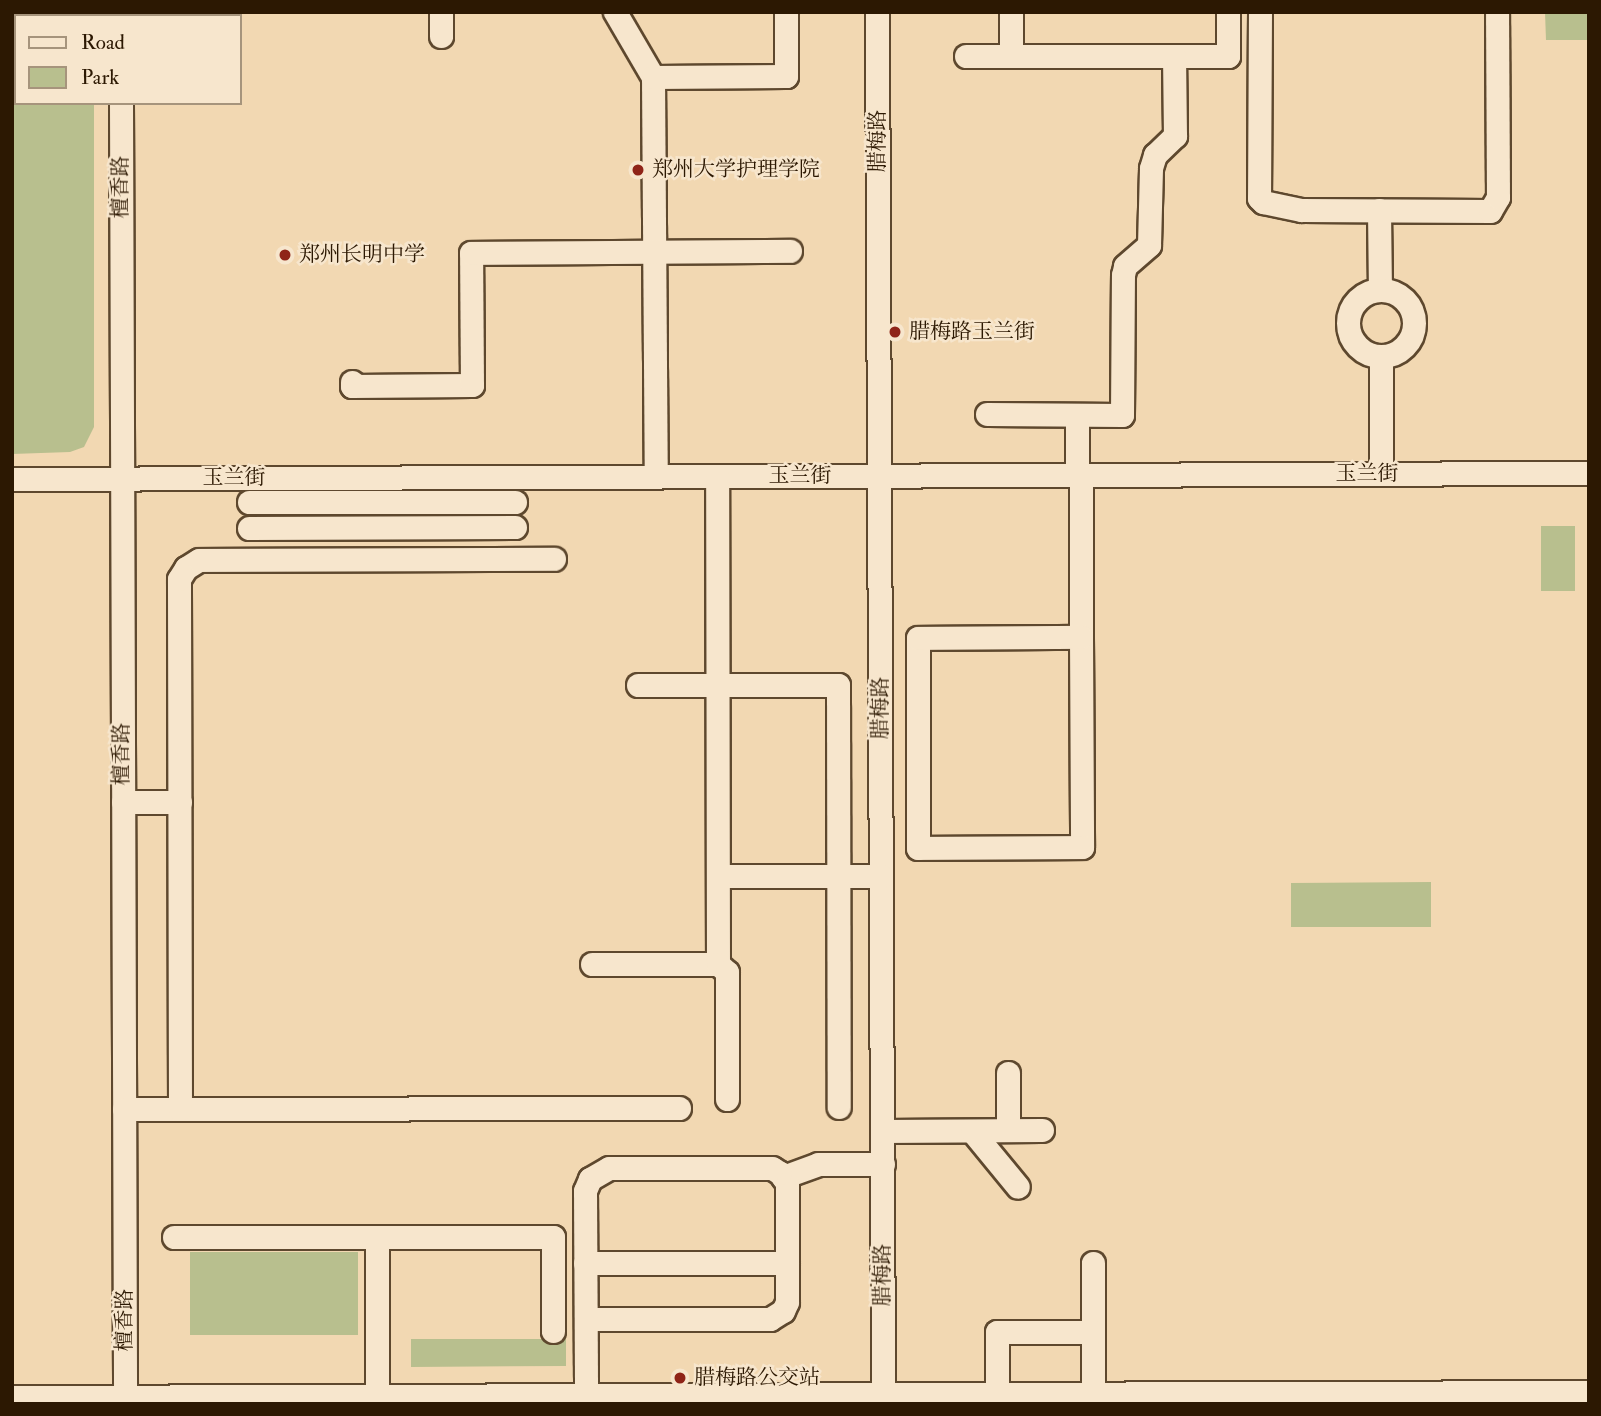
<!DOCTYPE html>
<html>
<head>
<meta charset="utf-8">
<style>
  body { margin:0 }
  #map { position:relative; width:1601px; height:1416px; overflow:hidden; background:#f2d8b2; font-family:"IM FELL Double Pica","Noto Serif SC",serif }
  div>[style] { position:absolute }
  .green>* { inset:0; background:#b8bf8e }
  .roads { filter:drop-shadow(2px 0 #5e482e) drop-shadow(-2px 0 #5e482e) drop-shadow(0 2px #5e482e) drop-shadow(0 -2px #5e482e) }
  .minor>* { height:23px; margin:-11.5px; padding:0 11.5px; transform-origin:11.5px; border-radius:11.5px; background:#f7e6cd }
  .minor>.ring { margin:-11.5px; padding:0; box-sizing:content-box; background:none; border:23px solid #f7e6cd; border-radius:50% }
  .dots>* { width:19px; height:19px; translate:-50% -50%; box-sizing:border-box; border:4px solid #f7e6cd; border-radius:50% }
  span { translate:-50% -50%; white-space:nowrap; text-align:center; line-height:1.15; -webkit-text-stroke:5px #f7e6cd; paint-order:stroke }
  .street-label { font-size:21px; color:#2c1802 }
  .poi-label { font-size:21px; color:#2c1802 }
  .left { translate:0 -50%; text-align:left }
  .frame { position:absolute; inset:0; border:14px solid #2c1802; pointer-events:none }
  .legend { position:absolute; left:14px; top:14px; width:228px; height:91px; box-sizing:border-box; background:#f7e6cd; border:2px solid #a6947c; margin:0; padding:9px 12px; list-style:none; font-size:21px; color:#2c1802 }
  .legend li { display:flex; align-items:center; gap:14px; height:35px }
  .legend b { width:35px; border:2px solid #a6947c }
</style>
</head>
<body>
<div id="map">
  <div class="green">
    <i style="clip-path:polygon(12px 12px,93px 12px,16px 16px,16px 103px,94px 103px,94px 427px,84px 447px,70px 452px,12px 454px)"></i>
    <i style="clip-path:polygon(1545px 12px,1589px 12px,1589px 40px,1546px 40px)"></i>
    <i style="clip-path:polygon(1541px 526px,1575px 526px,1575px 591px,1541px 591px)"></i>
    <i style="clip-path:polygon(1431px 882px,1431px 927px,1291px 927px,1291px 883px)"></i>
    <i style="clip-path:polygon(190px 1252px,358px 1252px,358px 1335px,190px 1335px)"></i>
    <i style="clip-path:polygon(411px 1339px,566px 1339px,566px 1366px,411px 1367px)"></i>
  </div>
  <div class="roads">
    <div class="minor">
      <i style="left:120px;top:12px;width:4px;rotate:90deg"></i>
      <i style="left:615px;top:12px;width:75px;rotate:59.7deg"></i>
      <i style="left:653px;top:77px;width:399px;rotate:89.6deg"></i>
      <i style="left:877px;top:12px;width:1392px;rotate:89.75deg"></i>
      <i style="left:1011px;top:12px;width:44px;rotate:90deg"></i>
      <i style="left:1260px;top:12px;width:186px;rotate:90.3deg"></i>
      <i style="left:1259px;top:198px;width:6px;rotate:45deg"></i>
      <i style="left:1263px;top:202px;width:39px;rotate:12deg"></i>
      <i style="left:1301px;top:210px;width:189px;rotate:0.3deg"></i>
      <i style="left:1490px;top:211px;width:16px;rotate:-60deg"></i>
      <i style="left:1498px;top:197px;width:185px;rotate:-90.3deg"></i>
      <i style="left:441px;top:36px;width:24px;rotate:-90deg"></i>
      <i style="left:966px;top:56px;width:262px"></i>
      <i style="left:1228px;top:56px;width:44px;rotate:-90deg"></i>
      <i style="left:653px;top:77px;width:133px;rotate:-0.4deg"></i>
      <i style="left:786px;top:76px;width:64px;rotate:-90deg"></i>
      <i style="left:121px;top:103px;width:1301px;rotate:89.82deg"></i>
      <i style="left:1379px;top:210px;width:80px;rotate:89.3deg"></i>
      <i class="ring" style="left:1348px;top:290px;width:43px;height:43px"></i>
      <i style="left:1381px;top:356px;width:118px;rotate:90deg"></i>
      <i style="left:352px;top:382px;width:4px;rotate:90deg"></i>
      <i style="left:352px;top:386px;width:120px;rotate:-0.5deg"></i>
      <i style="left:472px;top:385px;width:132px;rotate:-90.4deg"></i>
      <i style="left:471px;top:253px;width:319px;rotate:-0.4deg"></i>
      <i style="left:987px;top:414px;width:135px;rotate:0.4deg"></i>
      <i style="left:1122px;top:415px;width:140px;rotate:-89.6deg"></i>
      <i style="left:1123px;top:275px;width:9px;rotate:-77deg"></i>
      <i style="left:1125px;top:266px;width:32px;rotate:-41deg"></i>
      <i style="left:1149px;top:245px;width:77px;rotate:-88.5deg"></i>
      <i style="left:1151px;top:168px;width:14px;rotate:-73deg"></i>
      <i style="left:1155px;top:155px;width:28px;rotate:-44deg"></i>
      <i style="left:1175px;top:136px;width:80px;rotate:-90.7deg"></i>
      <i style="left:1077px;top:475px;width:60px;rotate:-90deg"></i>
      <i style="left:1081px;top:475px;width:162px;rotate:90deg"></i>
      <i style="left:1081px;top:637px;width:210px;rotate:89.7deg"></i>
      <i style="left:1082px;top:847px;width:164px;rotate:179.7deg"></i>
      <i style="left:918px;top:848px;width:210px;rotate:-90deg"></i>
      <i style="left:918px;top:638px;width:163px;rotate:-0.4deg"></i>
      <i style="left:12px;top:479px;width:1577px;rotate:-0.22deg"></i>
      <i style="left:249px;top:502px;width:266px"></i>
      <i style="left:249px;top:528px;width:266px;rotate:-0.2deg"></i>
      <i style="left:638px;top:685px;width:200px"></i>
      <i style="left:838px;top:685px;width:422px;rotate:89.9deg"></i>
      <i style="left:123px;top:802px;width:57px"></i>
      <i style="left:718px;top:876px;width:163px"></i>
      <i style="left:592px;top:964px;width:126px"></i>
      <i style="left:718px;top:964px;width:488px;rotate:-90.1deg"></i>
      <i style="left:718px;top:964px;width:12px;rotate:42deg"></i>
      <i style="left:727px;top:972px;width:127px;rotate:90deg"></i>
      <i style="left:1008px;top:1073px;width:57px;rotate:90deg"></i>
      <i style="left:124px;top:1109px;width:555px;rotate:-0.1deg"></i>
      <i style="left:180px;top:1109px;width:530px;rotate:-90.11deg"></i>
      <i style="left:179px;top:579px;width:13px;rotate:-58deg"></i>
      <i style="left:186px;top:568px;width:15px;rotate:-32deg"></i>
      <i style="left:199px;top:560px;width:355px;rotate:-0.2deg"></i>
      <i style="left:883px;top:1131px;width:159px;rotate:-0.4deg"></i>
      <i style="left:972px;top:1131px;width:72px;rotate:50.6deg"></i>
      <i style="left:783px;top:1177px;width:37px;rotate:-20deg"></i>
      <i style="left:818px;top:1164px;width:65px"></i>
      <i style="left:174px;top:1237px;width:379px"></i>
      <i style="left:553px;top:1237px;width:94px;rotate:90deg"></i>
      <i style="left:377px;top:1237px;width:158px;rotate:90deg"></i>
      <i style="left:585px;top:1263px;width:202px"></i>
      <i style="left:1093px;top:1263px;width:132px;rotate:90deg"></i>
      <i style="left:586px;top:1319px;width:184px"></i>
      <i style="left:770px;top:1319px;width:15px;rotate:-32deg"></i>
      <i style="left:783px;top:1311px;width:10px;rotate:-66deg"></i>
      <i style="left:787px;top:1302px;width:119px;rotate:-90deg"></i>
      <i style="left:787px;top:1183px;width:12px;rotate:-125deg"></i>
      <i style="left:780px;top:1173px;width:9px;rotate:-148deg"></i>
      <i style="left:772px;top:1168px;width:163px;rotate:180deg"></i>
      <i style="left:609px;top:1168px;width:22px;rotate:150deg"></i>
      <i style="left:590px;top:1179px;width:13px;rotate:113deg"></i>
      <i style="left:585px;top:1191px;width:204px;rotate:89.7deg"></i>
      <i style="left:997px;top:1396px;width:64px;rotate:-90deg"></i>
      <i style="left:997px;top:1332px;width:96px"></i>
      <i style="left:12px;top:1397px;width:1577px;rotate:-0.18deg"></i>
    </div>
  </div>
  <div class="dots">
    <i style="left:638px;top:170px;background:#8f2418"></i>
    <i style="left:285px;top:255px;background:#8f2418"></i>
    <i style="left:895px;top:332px;background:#8f2418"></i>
    <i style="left:680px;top:1378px;background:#8f2418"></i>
  </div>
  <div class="street-label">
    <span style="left:878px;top:141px;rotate:-90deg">腊梅路</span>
    <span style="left:121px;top:187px;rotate:-90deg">檀香路</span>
    <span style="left:1367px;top:474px">玉兰街</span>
    <span style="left:800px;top:476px">玉兰街</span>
    <span style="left:234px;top:478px">玉兰街</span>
    <span style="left:881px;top:708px;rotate:-90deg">腊梅路</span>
    <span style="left:122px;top:754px;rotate:-90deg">檀香路</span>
    <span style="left:883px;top:1275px;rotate:-90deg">腊梅路</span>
    <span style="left:125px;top:1320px;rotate:-90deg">檀香路</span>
  </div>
  <div class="poi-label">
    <span class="left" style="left:652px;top:170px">郑州大学护理学院</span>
    <span class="left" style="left:299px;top:255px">郑州长明中学</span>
    <span class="left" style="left:909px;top:332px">腊梅路玉兰街</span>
    <span class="left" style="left:694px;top:1378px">腊梅路公交站</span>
  </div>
  <div class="frame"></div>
  <ul class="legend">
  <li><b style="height:9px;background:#f7e6cd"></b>Road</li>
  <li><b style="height:19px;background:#b8bf8e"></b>Park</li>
  </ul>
</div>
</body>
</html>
